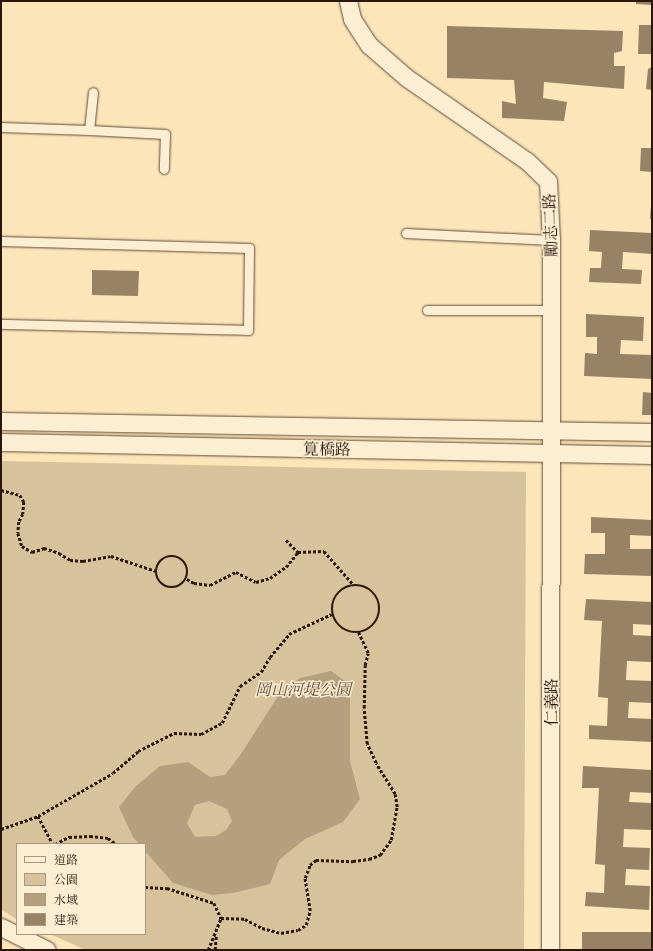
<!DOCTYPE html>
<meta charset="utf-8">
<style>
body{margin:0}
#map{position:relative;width:653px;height:951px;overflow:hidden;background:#fbe5b9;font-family:"Gentium Book Plus","Noto Serif TC",serif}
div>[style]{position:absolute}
.green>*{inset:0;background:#d8c29c}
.water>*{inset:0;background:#b49f7e}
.building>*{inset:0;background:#978266}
.path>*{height:2.5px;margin-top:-1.25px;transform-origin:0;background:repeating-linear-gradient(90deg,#2b160c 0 3px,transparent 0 5px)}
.path>.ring{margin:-1.25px;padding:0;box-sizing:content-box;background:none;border:2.5px solid #2b160c;border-radius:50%}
.roads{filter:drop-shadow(0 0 1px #5f4a37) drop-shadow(0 0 1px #5f4a37)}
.lane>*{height:9px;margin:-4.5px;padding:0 4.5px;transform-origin:4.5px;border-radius:4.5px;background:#fceed2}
.street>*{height:17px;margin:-8.5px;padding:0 8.5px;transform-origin:8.5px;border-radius:8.5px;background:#fceed2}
span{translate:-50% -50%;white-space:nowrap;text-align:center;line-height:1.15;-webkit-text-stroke:3px #fceed2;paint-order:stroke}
.street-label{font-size:16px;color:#2b160c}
.park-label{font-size:16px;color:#5f4a37;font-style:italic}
.frame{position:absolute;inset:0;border:2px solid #2b160c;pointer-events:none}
.legend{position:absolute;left:16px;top:843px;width:130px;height:92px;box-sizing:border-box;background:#fceed2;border:1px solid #a89883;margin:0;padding:5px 7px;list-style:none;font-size:12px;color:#2b160c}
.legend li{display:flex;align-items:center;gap:8px;height:20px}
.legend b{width:20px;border:1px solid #a89883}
</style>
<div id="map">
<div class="green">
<div style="clip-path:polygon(1px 461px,526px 472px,524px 950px,86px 950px,50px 934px,145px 934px,145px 844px,17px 844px,17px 920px,1px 909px)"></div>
</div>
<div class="water">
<div style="clip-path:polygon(evenodd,331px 671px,350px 685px,350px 761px,360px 799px,343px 822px,305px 839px,279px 860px,270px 884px,233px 893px,212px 895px,173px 883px,145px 851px,145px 844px,139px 844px,133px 837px,119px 807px,136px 786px,160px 766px,188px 762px,210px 777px,225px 775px,241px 754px,280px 693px,300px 678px,331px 671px,209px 801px,227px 809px,232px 821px,226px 830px,216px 836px,195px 837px,187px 823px,195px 805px,209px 801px)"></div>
</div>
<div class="building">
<div style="clip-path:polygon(636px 1px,652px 1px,652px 5px,636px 4px)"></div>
<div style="clip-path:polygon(639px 25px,652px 25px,652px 54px,638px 54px)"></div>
<div style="clip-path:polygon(447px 26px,623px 31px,622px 51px,614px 53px,614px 66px,625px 66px,624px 89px,544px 82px,543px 98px,567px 102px,564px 121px,502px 118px,502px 101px,516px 104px,514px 80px,447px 78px)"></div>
<div style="clip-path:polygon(652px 67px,652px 90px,646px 89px,648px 69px)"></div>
<div style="clip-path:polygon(641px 148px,652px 148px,652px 172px,640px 171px)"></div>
<div style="clip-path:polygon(651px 205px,652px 205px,652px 219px,650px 219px)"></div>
<div style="clip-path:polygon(590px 230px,652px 233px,652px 254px,623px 252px,622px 269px,642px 270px,641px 284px,589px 282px,590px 268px,601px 268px,602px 252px,589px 251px)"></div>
<div style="clip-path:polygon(92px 270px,139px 271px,138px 296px,92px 295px)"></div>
<div style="clip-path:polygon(586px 314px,644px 317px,643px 341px,621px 340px,620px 354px,652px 355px,652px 379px,584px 376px,585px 353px,597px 354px,597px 337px,586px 337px)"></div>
<div style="clip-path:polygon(643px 392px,652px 393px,652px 415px,642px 415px)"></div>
<div style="clip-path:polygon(591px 517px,652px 520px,652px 536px,630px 535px,630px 549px,652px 549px,652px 576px,584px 574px,585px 554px,605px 554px,605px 533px,591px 533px)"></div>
<div style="clip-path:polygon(586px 599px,652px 602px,652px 625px,633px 624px,633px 635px,652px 636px,652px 662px,627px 661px,626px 680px,652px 681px,652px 703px,629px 702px,628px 718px,652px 719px,652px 742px,589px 739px,589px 725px,607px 726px,608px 698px,598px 697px,602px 621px,584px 620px)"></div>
<div style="clip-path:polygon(583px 766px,652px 770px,652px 793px,630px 792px,629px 802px,652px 803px,652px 830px,624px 829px,623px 847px,650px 848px,649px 870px,626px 869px,625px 885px,650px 886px,649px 910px,585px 906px,586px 892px,604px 893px,605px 865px,595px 864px,599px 788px,582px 788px)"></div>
<div style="clip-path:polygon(582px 932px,652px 932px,652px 950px,582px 950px)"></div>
</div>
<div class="path">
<div style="left:1px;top:490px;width:20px;rotate:15deg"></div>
<div style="left:20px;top:495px;width:8px;rotate:60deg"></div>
<div style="left:24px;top:502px;width:12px;rotate:95deg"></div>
<div style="left:23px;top:514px;width:9px;rotate:117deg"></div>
<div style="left:19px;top:522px;width:11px;rotate:95deg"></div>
<div style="left:18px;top:533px;width:14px;rotate:73deg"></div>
<div style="left:22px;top:546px;width:12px;rotate:31deg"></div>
<div style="left:32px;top:552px;width:13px;rotate:-18deg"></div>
<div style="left:44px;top:548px;width:16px;rotate:18deg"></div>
<div style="left:59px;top:553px;width:13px;rotate:32deg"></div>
<div style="left:70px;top:560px;width:13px;rotate:4deg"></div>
<div style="left:83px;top:561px;width:28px;rotate:-10deg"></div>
<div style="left:111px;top:556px;width:47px;rotate:18.4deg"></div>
<div style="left:286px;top:540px;width:17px;rotate:45deg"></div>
<div style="left:298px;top:552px;width:26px;rotate:-2deg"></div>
<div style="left:324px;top:551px;width:44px;rotate:48.7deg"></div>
<div class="ring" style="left:156px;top:556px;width:29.5px;height:29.5px"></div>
<div style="left:187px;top:579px;width:8px;rotate:30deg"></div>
<div style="left:194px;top:583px;width:16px;rotate:7deg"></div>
<div style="left:210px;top:585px;width:29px;rotate:-27deg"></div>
<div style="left:236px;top:572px;width:22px;rotate:27deg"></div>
<div style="left:256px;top:582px;width:15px;rotate:-16deg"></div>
<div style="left:270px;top:578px;width:19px;rotate:-35deg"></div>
<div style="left:286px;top:567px;width:19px;rotate:-51deg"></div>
<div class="ring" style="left:332px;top:585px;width:45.5px;height:45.5px"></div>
<div style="left:38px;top:816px;width:32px;rotate:62deg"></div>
<div style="left:1px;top:829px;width:39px;rotate:-19deg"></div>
<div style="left:38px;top:816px;width:86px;rotate:-29.8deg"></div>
<div style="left:113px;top:773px;width:33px;rotate:-41deg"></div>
<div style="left:138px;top:751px;width:40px;rotate:-26.6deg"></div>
<div style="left:174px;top:733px;width:27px;rotate:2deg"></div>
<div style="left:201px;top:734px;width:24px;rotate:-28deg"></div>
<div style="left:222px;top:723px;width:41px;rotate:-64.1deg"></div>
<div style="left:240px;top:686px;width:25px;rotate:-34deg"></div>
<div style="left:261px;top:672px;width:17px;rotate:-59deg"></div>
<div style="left:270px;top:657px;width:30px;rotate:-50deg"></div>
<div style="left:289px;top:634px;width:47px;rotate:-24.9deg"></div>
<div style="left:55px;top:844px;width:16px;rotate:-27deg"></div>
<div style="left:69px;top:837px;width:21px;rotate:-3deg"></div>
<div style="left:90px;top:836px;width:18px;rotate:6deg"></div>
<div style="left:108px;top:838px;width:10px;rotate:37deg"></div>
<div style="left:145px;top:887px;width:22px;rotate:3deg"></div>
<div style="left:167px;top:888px;width:49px;rotate:17.7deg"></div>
<div style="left:214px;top:903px;width:17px;rotate:65deg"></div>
<div style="left:208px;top:950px;width:35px;rotate:-68deg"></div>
<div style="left:221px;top:918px;width:24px;rotate:2deg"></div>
<div style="left:245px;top:919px;width:19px;rotate:28deg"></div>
<div style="left:262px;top:928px;width:20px;rotate:15deg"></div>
<div style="left:281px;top:933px;width:17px;rotate:-10deg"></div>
<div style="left:298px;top:930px;width:9px;rotate:-32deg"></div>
<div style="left:306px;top:925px;width:15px;rotate:-74deg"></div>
<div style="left:310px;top:911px;width:33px;rotate:-99deg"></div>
<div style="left:305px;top:878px;width:14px;rotate:-69deg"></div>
<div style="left:310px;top:865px;width:8px;rotate:-40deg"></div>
<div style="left:316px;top:860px;width:37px;rotate:2deg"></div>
<div style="left:353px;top:861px;width:16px;rotate:-7deg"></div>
<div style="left:369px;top:859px;width:12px;rotate:-20deg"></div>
<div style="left:380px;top:855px;width:19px;rotate:-54deg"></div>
<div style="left:391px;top:840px;width:34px;rotate:-80deg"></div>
<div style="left:397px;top:807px;width:13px;rotate:-99deg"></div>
<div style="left:395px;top:794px;width:36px;rotate:-122deg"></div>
<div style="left:376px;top:763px;width:21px;rotate:-115deg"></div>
<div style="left:367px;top:744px;width:36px;rotate:-95deg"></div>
<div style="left:364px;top:708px;width:43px;rotate:-88.7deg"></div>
<div style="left:365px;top:665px;width:12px;rotate:-76deg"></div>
<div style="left:368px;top:653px;width:23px;rotate:-115deg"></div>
<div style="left:215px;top:950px;width:15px;rotate:-86deg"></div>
</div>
<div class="roads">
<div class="lane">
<div style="left:1px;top:127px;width:88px;rotate:2deg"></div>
<div style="left:89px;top:130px;width:38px;rotate:-84deg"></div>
<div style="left:89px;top:130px;width:76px;rotate:3deg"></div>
<div style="left:165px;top:134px;width:35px;rotate:92deg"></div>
<div style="left:406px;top:233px;width:145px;rotate:2.8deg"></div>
<div style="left:1px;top:241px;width:248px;rotate:1.6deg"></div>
<div style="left:249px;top:248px;width:82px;rotate:90.7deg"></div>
<div style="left:248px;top:330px;width:247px;rotate:-178.6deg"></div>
<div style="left:427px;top:310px;width:124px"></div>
</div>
<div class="street">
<div style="left:348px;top:1px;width:18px;rotate:77deg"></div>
<div style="left:352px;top:19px;width:31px;rotate:57deg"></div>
<div style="left:369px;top:45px;width:50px;rotate:41deg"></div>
<div style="left:407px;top:78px;width:146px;rotate:34.7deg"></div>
<div style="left:527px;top:161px;width:29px;rotate:44deg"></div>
<div style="left:548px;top:181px;width:59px;rotate:87.1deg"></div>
<div style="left:551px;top:240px;width:710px;rotate:90.08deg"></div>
<div style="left:1px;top:421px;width:651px;rotate:0.97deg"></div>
<div style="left:1px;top:442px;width:651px;rotate:1.14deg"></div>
<div style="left:1px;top:927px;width:51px;rotate:26.6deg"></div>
</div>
</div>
<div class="street-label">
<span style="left:550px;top:225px;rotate:-92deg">勵志二路</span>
<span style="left:327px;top:449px;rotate:1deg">筧橋路</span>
<span style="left:551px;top:702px;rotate:-90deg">仁義路</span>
</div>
<div class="park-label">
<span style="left:303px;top:689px">岡山河堤公園</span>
</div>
<div class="frame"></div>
<ul class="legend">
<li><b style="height:5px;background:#fceed2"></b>道路</li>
<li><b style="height:11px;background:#d8c29c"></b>公園</li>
<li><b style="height:11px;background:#b49f7e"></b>水域</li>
<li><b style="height:11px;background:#978266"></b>建築</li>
</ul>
</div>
